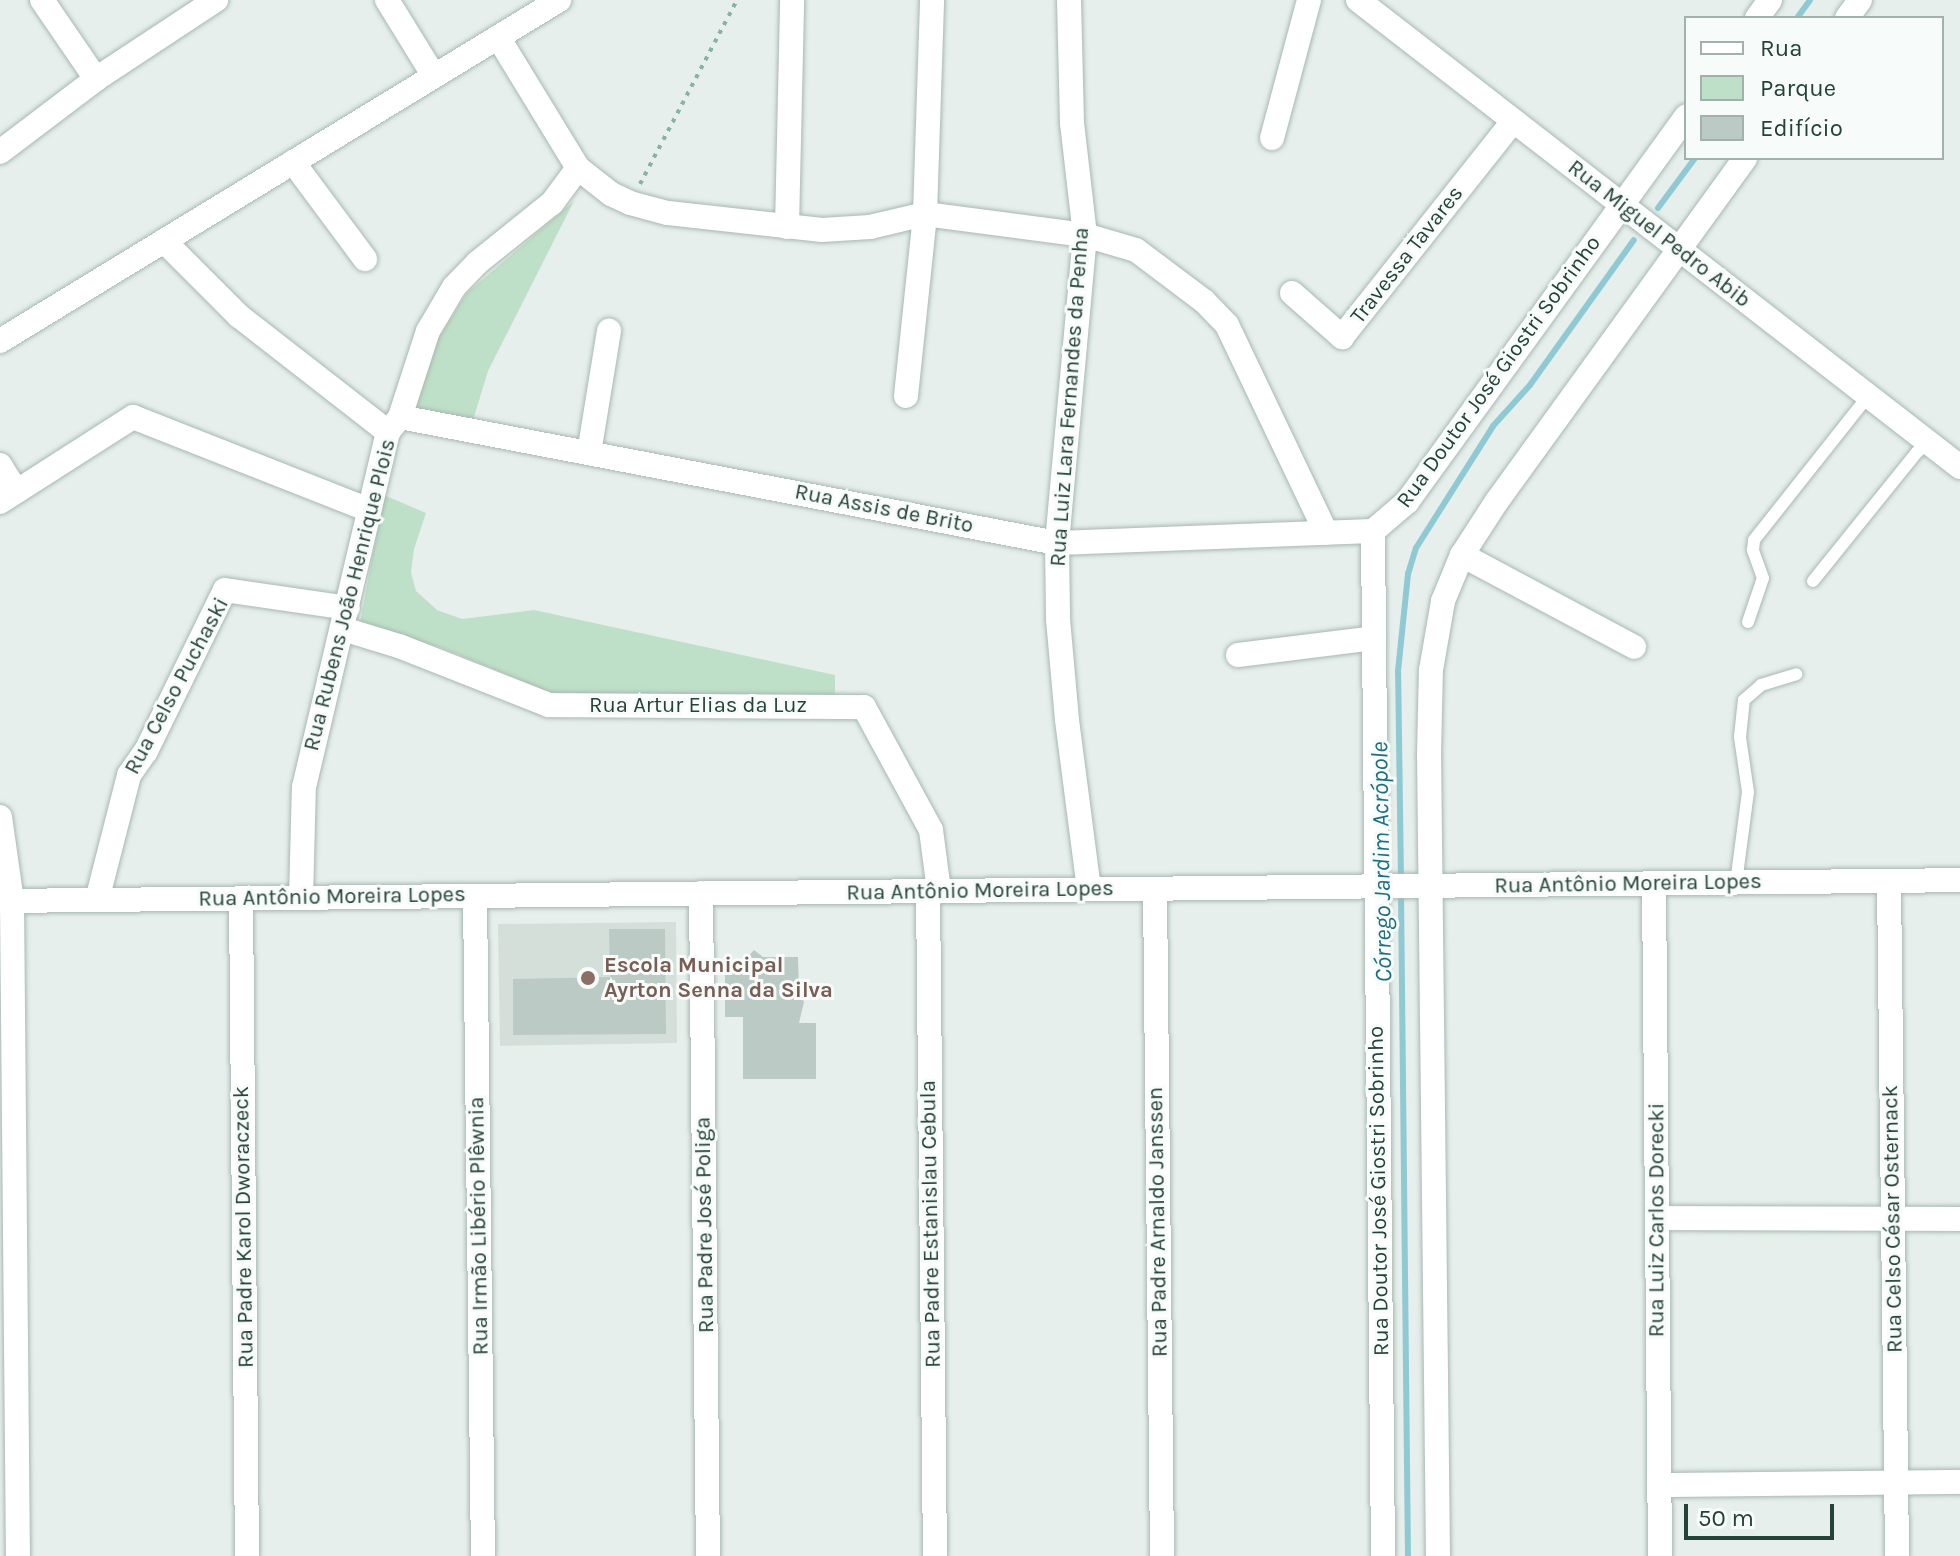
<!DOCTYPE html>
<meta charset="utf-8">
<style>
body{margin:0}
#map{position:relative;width:1960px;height:1556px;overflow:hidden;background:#e6efeb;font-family:Karla,sans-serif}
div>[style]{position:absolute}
.built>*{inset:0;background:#d4dfda}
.green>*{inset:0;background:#bfe0c8}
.stream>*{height:6px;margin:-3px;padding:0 3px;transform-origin:3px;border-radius:3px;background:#8ec9d4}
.building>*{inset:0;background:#bbcac4}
.path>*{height:4px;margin-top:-2px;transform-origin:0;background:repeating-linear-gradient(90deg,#86b3a5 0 4px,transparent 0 10px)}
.roads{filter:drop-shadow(0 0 2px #a8b8b2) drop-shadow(0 0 2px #a8b8b2)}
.service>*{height:12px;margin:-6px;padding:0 6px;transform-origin:6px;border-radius:6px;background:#fff}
.minor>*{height:24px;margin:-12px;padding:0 12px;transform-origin:12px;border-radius:12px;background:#fff}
.dots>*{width:22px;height:22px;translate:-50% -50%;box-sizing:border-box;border:4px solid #f7fbf9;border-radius:50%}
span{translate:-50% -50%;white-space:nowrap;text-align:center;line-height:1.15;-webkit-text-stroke:6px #f7fbf9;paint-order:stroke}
.street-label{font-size:22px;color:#24423a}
.education-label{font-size:22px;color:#785e54;font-weight:700}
.left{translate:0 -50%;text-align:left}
.water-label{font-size:24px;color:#1c6f80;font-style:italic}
.legend{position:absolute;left:1684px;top:16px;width:260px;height:144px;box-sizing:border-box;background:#f7fbf9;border:2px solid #a3b1ad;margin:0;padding:10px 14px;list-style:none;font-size:24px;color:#24423a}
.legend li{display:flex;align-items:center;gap:16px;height:40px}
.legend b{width:40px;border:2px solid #a3b1ad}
.scale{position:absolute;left:1684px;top:1504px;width:150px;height:36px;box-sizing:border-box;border:4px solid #24423a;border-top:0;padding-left:10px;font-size:24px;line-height:28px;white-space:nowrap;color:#24423a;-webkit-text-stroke:6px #f7fbf9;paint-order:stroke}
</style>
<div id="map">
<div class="built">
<div style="clip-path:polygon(676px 922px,677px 1043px,500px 1046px,498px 924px)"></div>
</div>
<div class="green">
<div style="clip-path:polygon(574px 201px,488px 371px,473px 420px,415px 410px,439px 337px,467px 293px)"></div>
<div style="clip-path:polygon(384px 495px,426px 513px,414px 549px,411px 572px,416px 591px,437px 610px,462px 619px,534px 610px,835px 675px,835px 696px,552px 693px,442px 648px,360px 623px)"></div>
</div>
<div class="stream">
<div style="left:1797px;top:18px;width:22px;rotate:-54deg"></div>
<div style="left:1658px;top:208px;width:62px;rotate:-53.5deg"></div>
<div style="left:1401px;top:880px;width:209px;rotate:-90.8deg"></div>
<div style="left:1398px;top:671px;width:98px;rotate:-84.1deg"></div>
<div style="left:1408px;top:574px;width:27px;rotate:-73deg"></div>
<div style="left:1416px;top:548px;width:144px;rotate:-57.7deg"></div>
<div style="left:1493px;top:426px;width:55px;rotate:-47.9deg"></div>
<div style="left:1530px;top:385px;width:178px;rotate:-54.4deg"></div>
<div style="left:1401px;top:892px;width:664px;rotate:89.4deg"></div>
</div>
<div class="building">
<div style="clip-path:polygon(609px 929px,665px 929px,666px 1034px,513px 1035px,513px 979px,610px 977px)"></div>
<div style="clip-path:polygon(754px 950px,763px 957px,798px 957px,799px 992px,804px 1002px,799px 1023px,816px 1023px,816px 1079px,743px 1079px,743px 1017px,725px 1017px,725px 963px,743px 962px)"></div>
</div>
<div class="path">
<div style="left:640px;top:184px;width:208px;rotate:-62.2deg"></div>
</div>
<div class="roads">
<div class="service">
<div style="left:1813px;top:581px;width:166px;rotate:-51.1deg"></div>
<div style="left:1917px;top:452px;width:15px;rotate:-37deg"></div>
<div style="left:1748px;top:622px;width:46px;rotate:-71.2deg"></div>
<div style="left:1763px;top:578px;width:30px;rotate:-110deg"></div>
<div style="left:1753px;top:550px;width:10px;rotate:-84deg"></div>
<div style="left:1754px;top:540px;width:184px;rotate:-51.6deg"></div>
<div style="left:1736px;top:883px;width:92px;rotate:-82.5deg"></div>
<div style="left:1748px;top:792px;width:56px;rotate:-98.3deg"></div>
<div style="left:1740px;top:737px;width:37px;rotate:-84deg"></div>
<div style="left:1744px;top:700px;width:23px;rotate:-41deg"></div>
<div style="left:1761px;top:685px;width:37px;rotate:-17deg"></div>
</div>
<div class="minor">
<div style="left:42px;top:0;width:96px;rotate:55.6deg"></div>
<div style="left:387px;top:0;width:89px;rotate:58.3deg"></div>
<div style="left:1069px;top:0;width:123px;rotate:88.6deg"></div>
<div style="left:1072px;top:123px;width:113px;rotate:83.4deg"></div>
<div style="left:1085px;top:235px;width:309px;rotate:95.2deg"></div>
<div style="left:1057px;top:543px;width:76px;rotate:89.2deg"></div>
<div style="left:1058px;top:619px;width:101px;rotate:84.9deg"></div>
<div style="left:1067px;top:720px;width:170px;rotate:82.6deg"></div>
<div style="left:1358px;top:0;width:762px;rotate:37.8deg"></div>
<div style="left:1757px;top:18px;width:22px;rotate:-54deg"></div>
<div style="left:1847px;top:18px;width:22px;rotate:-54deg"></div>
<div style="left:498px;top:37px;width:153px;rotate:58.6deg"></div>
<div style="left:578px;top:168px;width:42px;rotate:38.2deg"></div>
<div style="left:611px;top:194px;width:21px;rotate:25deg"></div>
<div style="left:630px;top:203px;width:39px;rotate:15deg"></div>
<div style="left:668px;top:213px;width:155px;rotate:6.3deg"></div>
<div style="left:822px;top:230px;width:48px;rotate:-3.6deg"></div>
<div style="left:870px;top:227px;width:57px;rotate:-13.3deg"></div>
<div style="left:925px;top:214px;width:161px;rotate:7.5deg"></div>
<div style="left:1085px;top:235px;width:53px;rotate:16.4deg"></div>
<div style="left:1136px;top:250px;width:85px;rotate:36.9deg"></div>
<div style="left:1204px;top:301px;width:33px;rotate:46deg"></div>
<div style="left:1227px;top:325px;width:230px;rotate:64.5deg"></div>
<div style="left:1272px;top:138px;width:143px;rotate:-75deg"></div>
<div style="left:0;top:152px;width:121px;rotate:-37.2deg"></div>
<div style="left:96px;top:79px;width:144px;rotate:-33.4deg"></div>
<div style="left:293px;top:162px;width:121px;rotate:53.4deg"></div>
<div style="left:787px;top:227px;width:227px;rotate:-88.7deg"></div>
<div style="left:164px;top:241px;width:106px;rotate:45deg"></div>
<div style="left:239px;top:316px;width:189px;rotate:37.9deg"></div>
<div style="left:1292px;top:293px;width:67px;rotate:41.3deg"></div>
<div style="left:1342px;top:337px;width:275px;rotate:-51.6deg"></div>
<div style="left:0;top:341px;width:655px;rotate:-31.38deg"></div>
<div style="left:906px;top:396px;width:183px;rotate:-84deg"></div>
<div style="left:925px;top:214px;width:214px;rotate:-88.1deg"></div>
<div style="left:400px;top:417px;width:669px;rotate:10.86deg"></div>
<div style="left:1057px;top:543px;width:316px;rotate:-2.2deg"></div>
<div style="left:589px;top:453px;width:124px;rotate:-80.7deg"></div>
<div style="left:0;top:465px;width:31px;rotate:58deg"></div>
<div style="left:0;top:502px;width:158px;rotate:-32.6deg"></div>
<div style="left:133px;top:417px;width:254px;rotate:21.5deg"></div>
<div style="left:1462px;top:555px;width:195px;rotate:28.1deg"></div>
<div style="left:343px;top:629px;width:59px;rotate:16.9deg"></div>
<div style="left:399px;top:646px;width:161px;rotate:21.5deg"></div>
<div style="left:549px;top:705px;width:315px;rotate:0.4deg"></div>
<div style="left:864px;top:707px;width:140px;rotate:61.4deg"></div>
<div style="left:931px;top:830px;width:62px;rotate:82.5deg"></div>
<div style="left:1238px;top:655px;width:137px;rotate:-7.1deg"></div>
<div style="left:0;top:817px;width:85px;rotate:81.9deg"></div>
<div style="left:12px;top:901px;width:655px;rotate:89.48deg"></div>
<div style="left:1889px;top:881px;width:675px;rotate:89.32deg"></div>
<div style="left:1654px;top:884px;width:672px;rotate:89.49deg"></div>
<div style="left:1155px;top:889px;width:667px;rotate:89.4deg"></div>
<div style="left:928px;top:891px;width:665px;rotate:89.4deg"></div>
<div style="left:701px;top:893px;width:663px;rotate:89.4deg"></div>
<div style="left:475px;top:896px;width:660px;rotate:89.31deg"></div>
<div style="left:241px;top:898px;width:658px;rotate:89.48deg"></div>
<div style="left:301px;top:898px;width:111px;rotate:-88.5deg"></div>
<div style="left:304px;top:787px;width:365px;rotate:-76.7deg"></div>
<div style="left:388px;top:432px;width:19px;rotate:-51deg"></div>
<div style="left:400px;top:417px;width:90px;rotate:-72deg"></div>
<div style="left:428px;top:331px;width:51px;rotate:-59.4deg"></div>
<div style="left:454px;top:287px;width:33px;rotate:-46deg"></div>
<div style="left:477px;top:263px;width:96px;rotate:-38.7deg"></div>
<div style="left:552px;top:203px;width:44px;rotate:-53.4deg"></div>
<div style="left:97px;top:900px;width:129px;rotate:-75.6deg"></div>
<div style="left:129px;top:775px;width:29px;rotate:-55deg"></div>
<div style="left:146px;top:751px;width:179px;rotate:-63.9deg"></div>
<div style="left:225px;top:590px;width:124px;rotate:8.3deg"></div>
<div style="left:0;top:901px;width:1960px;rotate:-0.61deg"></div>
<div style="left:1657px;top:1218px;width:303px;rotate:0.2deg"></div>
<div style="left:1659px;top:1485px;width:301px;rotate:-0.6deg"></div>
<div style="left:1383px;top:1556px;width:1025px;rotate:-90.56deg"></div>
<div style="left:1373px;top:531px;width:45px;rotate:-40.5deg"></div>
<div style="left:1407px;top:502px;width:476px;rotate:-54.1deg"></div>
<div style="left:1438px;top:1556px;width:801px;rotate:-90.64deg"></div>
<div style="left:1429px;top:755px;width:85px;rotate:-88.7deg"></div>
<div style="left:1431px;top:670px;width:70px;rotate:-80.1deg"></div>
<div style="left:1443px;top:601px;width:50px;rotate:-67.6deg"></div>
<div style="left:1462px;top:555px;width:64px;rotate:-57.1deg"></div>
<div style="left:1497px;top:501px;width:423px;rotate:-54.1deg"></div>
</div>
</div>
<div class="dots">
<div style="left:588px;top:978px;background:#8d6e63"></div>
</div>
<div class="street-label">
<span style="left:1659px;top:234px;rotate:38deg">Rua Miguel Pedro Abib</span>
<span style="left:1407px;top:255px;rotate:-52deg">Travessa Tavares</span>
<span style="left:1499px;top:372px;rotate:-54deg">Rua Doutor José Giostri Sobrinho</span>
<span style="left:1070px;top:397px;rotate:-86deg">Rua Luiz Lara Fernandes da Penha</span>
<span style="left:884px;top:509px;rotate:11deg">Rua Assis de Brito</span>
<span style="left:350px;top:595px;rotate:-76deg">Rua Rubens João Henrique Plois</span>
<span style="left:177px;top:686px;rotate:-62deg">Rua Celso Puchaski</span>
<span style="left:698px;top:706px">Rua Artur Elias da Luz</span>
<span style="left:1628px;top:884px;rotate:-1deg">Rua Antônio Moreira Lopes</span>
<span style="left:980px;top:891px;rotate:-1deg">Rua Antônio Moreira Lopes</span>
<span style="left:332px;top:897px;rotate:-1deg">Rua Antônio Moreira Lopes</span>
<span style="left:1379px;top:1191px;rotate:-91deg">Rua Doutor José Giostri Sobrinho</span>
<span style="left:1893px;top:1219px;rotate:-91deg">Rua Celso César Osternack</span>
<span style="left:1657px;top:1220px;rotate:-90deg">Rua Luiz Carlos Dorecki</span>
<span style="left:1158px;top:1222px;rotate:-91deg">Rua Padre Arnaldo Janssen</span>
<span style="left:931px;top:1224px;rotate:-91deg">Rua Padre Estanislau Cebula</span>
<span style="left:705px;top:1225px;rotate:-91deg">Rua Padre José Poliga</span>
<span style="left:479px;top:1226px;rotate:-91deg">Rua Irmão Libério Plêwnia</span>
<span style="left:244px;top:1227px;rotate:-91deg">Rua Padre Karol Dworaczeck</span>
</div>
<div class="education-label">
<span class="left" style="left:604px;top:978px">Escola Municipal<br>Ayrton Senna da Silva</span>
</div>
<div class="water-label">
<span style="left:1382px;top:862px;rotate:-91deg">Córrego Jardim Acrópole</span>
</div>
<ul class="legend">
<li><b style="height:10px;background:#fff"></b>Rua</li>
<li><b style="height:22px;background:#bfe0c8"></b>Parque</li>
<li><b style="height:22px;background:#bbcac4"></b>Edifício</li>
</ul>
<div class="scale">50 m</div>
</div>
